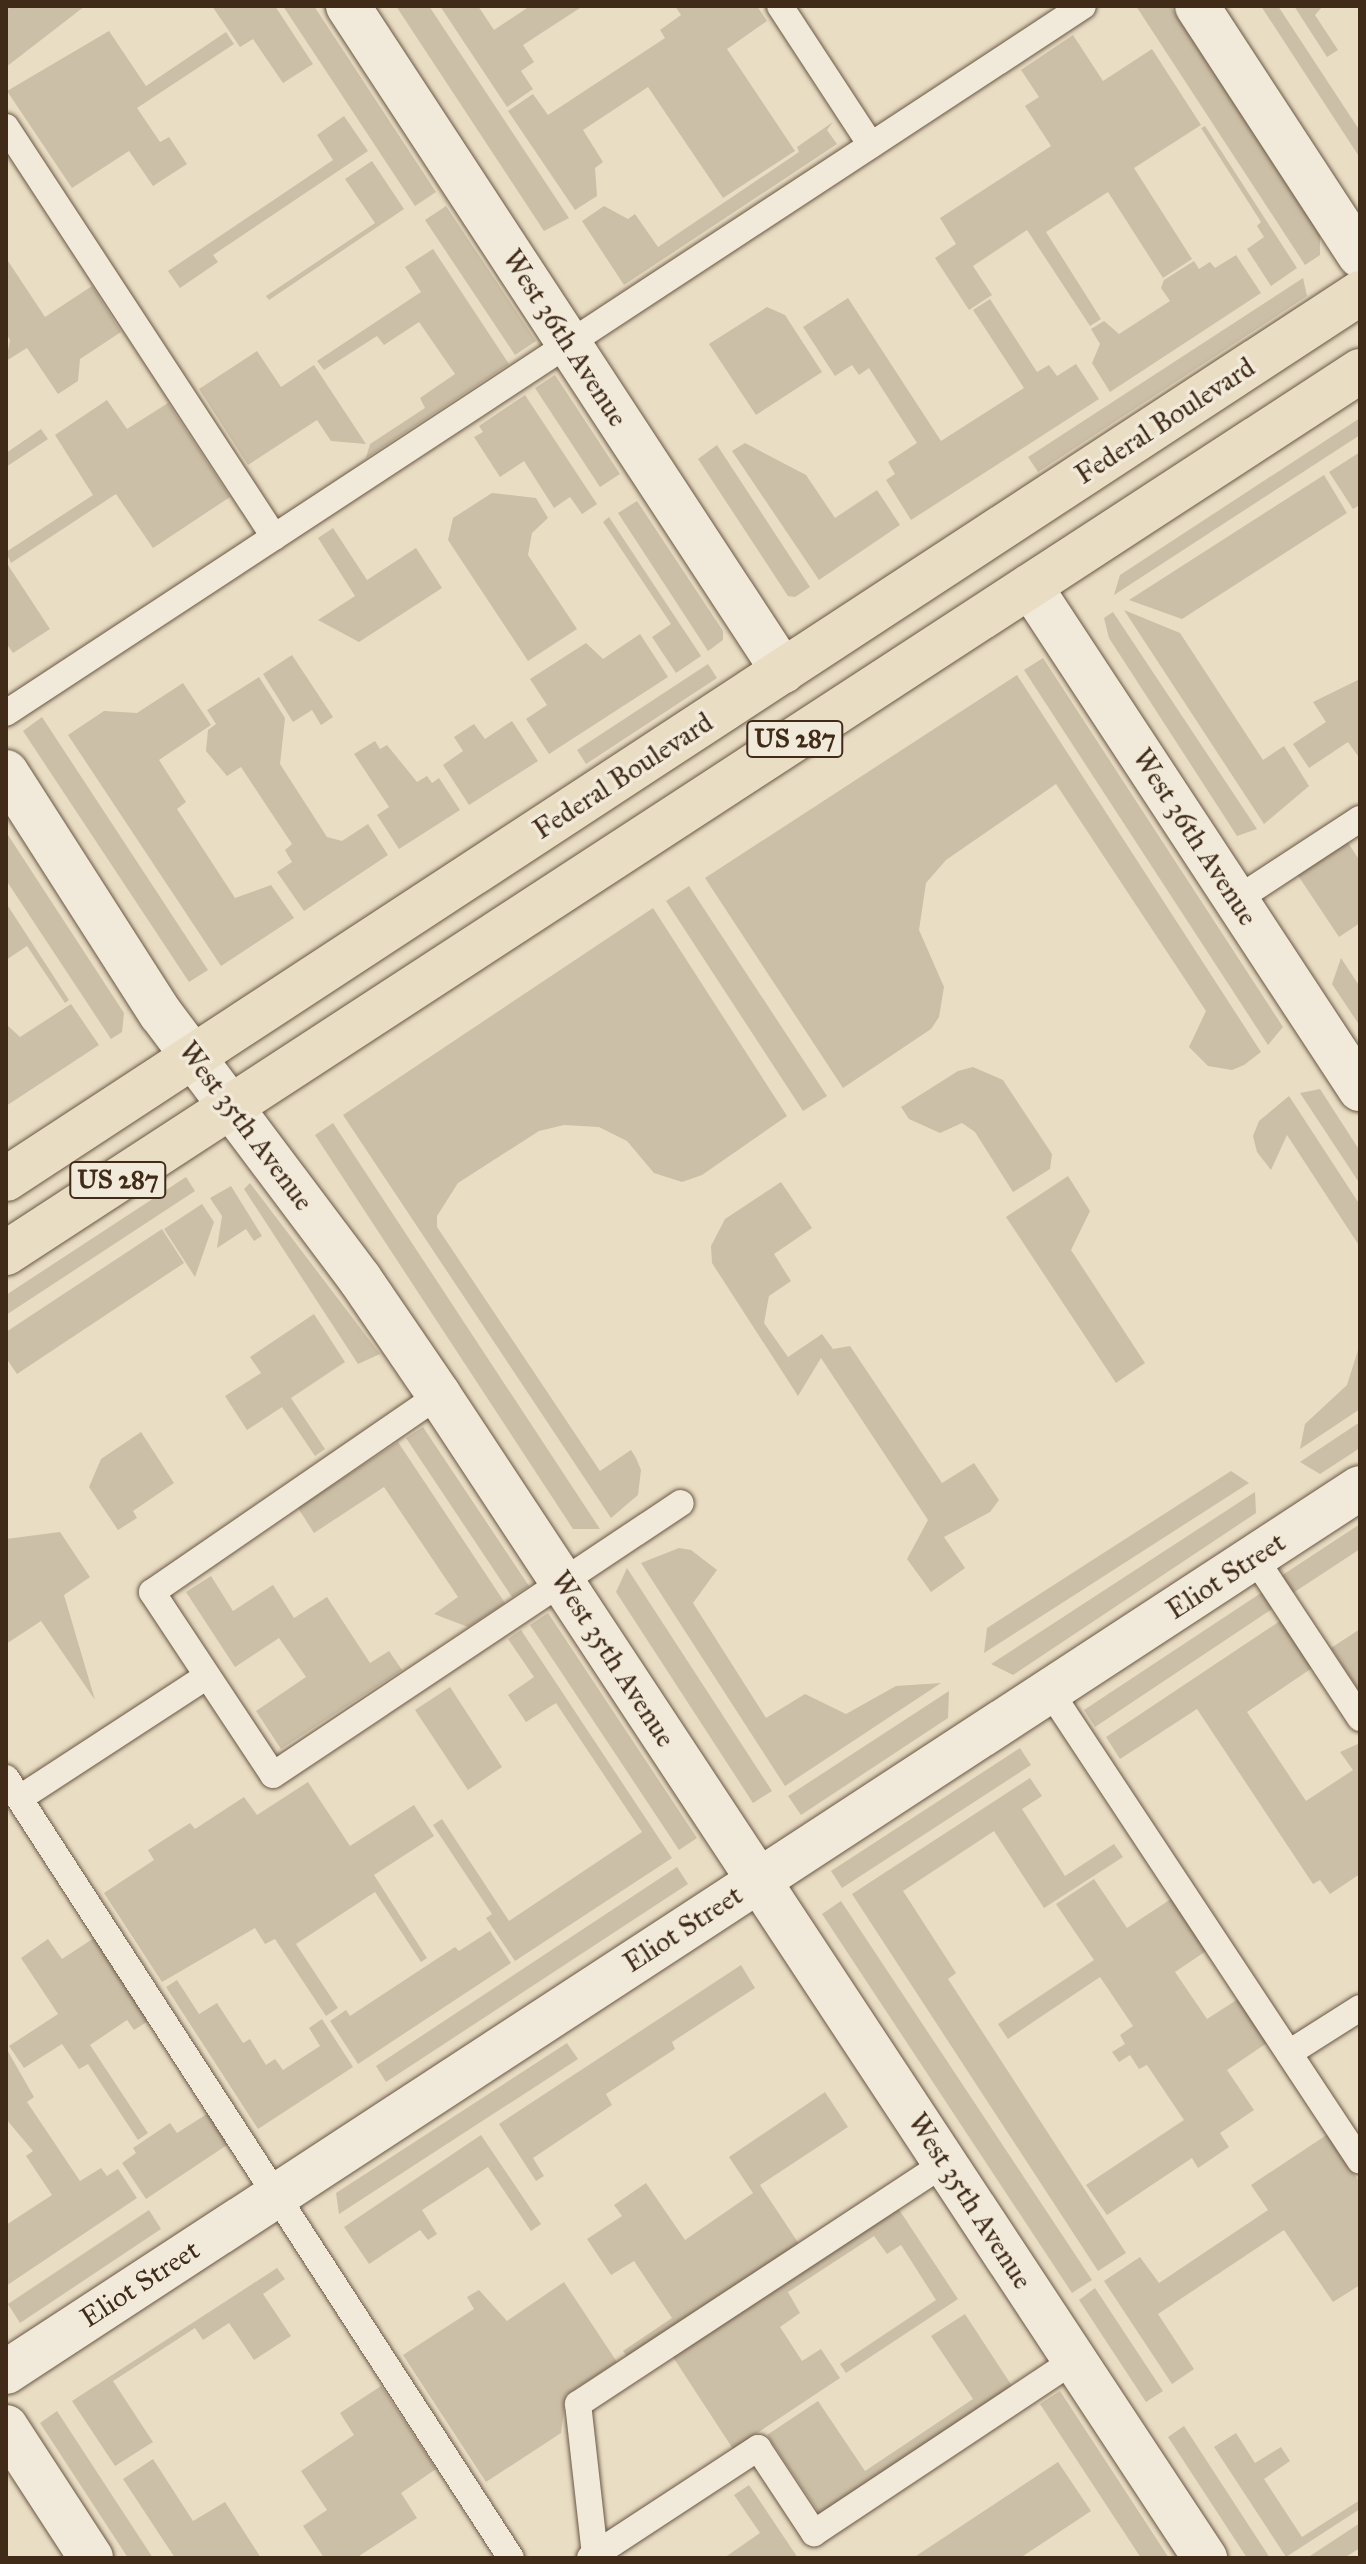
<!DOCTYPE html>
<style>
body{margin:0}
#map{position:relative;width:1366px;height:2564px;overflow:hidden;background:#e9ddc4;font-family:"IM FELL Great Primer",serif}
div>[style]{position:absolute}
.green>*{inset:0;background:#ccbfa7}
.roads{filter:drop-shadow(0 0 2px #6a5743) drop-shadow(0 0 2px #6a5743)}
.service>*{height:26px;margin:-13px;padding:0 13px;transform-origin:13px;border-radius:13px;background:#f1e9d9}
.minor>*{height:44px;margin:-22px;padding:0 22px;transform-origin:22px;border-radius:22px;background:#f1e9d9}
.primary>*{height:44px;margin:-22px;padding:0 22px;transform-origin:22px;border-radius:22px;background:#e9ddc4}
span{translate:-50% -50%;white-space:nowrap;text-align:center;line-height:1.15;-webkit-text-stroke:7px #f1e9d9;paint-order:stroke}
.shield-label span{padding:2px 6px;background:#f1e9d9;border:2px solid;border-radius:6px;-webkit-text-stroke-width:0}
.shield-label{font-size:26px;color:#402a18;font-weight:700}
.street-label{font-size:28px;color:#402a18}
.frame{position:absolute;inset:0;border:8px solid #402a18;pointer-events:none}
</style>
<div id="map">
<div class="green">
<div style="clip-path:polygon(12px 6px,85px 6px,6px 67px,6px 10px)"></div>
<div style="clip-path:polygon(212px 6px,275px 6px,313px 64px,283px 83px,253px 39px,240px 47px)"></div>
<div style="clip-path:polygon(283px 6px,314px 6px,436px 192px,415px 206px)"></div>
<div style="clip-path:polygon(396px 6px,429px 6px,569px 218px,544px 231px)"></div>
<div style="clip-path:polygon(440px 6px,478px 6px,494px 30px,530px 6px,580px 8px,523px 45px,534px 62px,521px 71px,533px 89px,507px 107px)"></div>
<div style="clip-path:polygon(675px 6px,757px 6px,767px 21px,727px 49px,795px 151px,723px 198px,648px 87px,583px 130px,603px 162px,595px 168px,597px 196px,575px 210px,508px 111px,533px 94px,548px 115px,665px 38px,660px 30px,681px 15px)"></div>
<div style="clip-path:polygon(1136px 6px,1170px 6px,1320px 235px,1320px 255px,1305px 265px)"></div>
<div style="clip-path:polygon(1261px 6px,1278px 6px,1360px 131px,1360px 158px)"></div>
<div style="clip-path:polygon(1294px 6px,1323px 6px,1315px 15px,1338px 50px,1327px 57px)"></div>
<div style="clip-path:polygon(109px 31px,146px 86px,226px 32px,234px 44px,137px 108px,160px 142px,169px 137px,187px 164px,153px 186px,129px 151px,72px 188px,7px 91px)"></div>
<div style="clip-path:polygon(1073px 35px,1103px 81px,1152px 49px,1201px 125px,1134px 168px,1192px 259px,1163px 278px,1108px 192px,1046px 232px,1101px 319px,1090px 326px,1027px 230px,973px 266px,992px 295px,969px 310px,935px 258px,956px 244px,940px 218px,1051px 146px,1025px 106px,1039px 97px,1021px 70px)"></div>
<div style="clip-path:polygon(344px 116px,368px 151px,213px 255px,218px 262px,180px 288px,168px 271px,333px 160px,317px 135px)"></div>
<div style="clip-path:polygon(833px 122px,827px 130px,837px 144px,624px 285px,582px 221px,604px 206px,628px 219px,635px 214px,658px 247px,799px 152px,797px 147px)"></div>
<div style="clip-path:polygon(1205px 126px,1297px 268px,1271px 286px,1247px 249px,1264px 237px,1257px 226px,1261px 222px,1201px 128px)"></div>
<div style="clip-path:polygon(372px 161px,404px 209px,269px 300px,266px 296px,375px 223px,345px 179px)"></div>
<div style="clip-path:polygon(446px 206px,536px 341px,515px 355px,425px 220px)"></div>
<div style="clip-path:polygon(433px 249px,509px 364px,366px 458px,370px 444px,425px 408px,420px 398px,455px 374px,419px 322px,384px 345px,377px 336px,324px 370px,317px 361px,421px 292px,405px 267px)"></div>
<div style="clip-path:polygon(1236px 255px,1261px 293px,1110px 392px,1092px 363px,1100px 344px,1091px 329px,1104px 321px,1119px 334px,1170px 301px,1161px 288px,1164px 280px,1194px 261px,1199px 269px,1210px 262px,1215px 268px)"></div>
<div style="clip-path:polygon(6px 258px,45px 317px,92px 286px,121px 332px,80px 359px,78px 381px,58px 394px,27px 348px,6px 361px,10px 340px,6px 333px)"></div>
<div style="clip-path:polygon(1303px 278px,1307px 296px,1038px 472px,1028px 457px)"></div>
<div style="clip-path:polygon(848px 298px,941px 441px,1024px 388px,973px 310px,990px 299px,1037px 372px,1049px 365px,1057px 376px,1076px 364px,1099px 399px,911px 520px,886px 480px,895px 474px,888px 462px,917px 443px,869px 368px,859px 375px,852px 365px,835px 376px,803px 327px)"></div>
<div style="clip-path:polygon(767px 307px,785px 315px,822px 372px,756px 415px,709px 344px)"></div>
<div style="clip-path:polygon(257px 351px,281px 387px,314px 365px,366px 444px,331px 441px,317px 420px,248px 465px,199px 389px)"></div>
<div style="clip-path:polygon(555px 375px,620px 474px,600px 487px,535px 388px)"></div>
<div style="clip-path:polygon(525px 395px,597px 504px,582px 514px,570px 497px,554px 508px,524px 461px,500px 477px,474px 437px,483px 432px,479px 426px)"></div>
<div style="clip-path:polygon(107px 400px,127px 429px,168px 403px,230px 497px,153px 548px,116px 494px,11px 563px,6px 552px,93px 495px,55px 435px)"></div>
<div style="clip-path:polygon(1360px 418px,1360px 435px,1114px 595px,1120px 575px)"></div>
<div style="clip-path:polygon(41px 429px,48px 439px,6px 467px,6px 453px)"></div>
<div style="clip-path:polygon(745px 443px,806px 475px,835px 518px,877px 490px,900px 525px,819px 580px,732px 451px)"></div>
<div style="clip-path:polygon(717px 445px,810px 587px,795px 597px,788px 596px,698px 459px)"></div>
<div style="clip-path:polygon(1360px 452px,1360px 505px,1353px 509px,1329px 472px)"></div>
<div style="clip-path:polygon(1324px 475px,1347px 513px,1182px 619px,1129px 600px)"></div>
<div style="clip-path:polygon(492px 493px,536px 498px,548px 518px,532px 533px,528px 555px,577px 629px,528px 661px,448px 540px,453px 518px)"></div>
<div style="clip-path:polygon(637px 501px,723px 631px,723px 640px,708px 651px,618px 513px)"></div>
<div style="clip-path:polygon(609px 517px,701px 656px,676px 673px,652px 637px,671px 624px,603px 522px)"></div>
<div style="clip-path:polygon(333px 528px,367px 580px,416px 548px,442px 588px,359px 642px,318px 620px,355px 596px,318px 538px)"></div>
<div style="clip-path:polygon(6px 562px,50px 629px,13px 653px,6px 643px)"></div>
<div style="clip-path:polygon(1124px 610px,1180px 633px,1263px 760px,1284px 746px,1309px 786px,1264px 824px)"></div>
<div style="clip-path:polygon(1113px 612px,1257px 829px,1237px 836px,1109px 638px,1104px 618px)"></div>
<div style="clip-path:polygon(640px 634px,668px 677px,549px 754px,526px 719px,547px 705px,530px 679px,586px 643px,603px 659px)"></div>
<div style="clip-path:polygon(292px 655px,333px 717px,321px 725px,312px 710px,293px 722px,263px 674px)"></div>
<div style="clip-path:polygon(1043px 658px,1283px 1027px,1268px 1045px,1024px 670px)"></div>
<div style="clip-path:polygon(708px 664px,717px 678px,586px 764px,577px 750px)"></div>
<div style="clip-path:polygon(1017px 675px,1261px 1052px,1244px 1065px,1232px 1070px,1208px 1066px,1189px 1047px,1206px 1011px,1056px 784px,946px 860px,926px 883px,919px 930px,944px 987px,939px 1017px,931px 1029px,843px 1088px,705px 878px)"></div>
<div style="clip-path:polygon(259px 677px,285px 718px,280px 764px,327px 837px,342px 841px,368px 824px,388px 855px,304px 911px,277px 872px,292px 862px,285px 850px,292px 844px,241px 767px,227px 776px,206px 751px,208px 730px,216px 724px,207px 710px)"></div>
<div style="clip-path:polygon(1360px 679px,1360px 759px,1348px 742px,1309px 768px,1293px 744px,1326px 722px,1313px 702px)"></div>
<div style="clip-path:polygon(183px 683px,211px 725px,159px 760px,186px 802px,177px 809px,235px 898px,271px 885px,294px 918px,221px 966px,68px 735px,104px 711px,137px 713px)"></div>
<div style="clip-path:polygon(42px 717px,208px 970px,189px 982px,23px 731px)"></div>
<div style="clip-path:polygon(512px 721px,538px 761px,469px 805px,443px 765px,463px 751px,454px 737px,474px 724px,485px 739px)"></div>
<div style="clip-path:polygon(375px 741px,380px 749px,387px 745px,417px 782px,427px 776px,432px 783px,439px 778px,460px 810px,399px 849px,377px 815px,389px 807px,354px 754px)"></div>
<div style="clip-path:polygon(6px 832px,124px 1013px,122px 1032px,111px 1039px,6px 880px)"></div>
<div style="clip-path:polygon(1345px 838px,1360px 861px,1360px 923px,1339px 937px,1295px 871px)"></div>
<div style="clip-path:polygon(689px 886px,827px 1096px,803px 1111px,666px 901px)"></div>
<div style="clip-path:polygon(6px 903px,69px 1000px,65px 1003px,27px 946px,6px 960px)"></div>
<div style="clip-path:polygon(653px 908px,787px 1116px,702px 1175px,682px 1182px,654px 1173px,627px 1141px,599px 1127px,564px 1125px,539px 1131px,458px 1183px,437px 1216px,437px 1227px,600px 1471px,631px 1450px,636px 1458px,641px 1470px,638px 1495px,611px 1518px,343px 1115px)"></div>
<div style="clip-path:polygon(1341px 958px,1360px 987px,1360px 1026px,1332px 984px)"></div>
<div style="clip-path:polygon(71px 1004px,99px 1045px,6px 1106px,6px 1024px,20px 1037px)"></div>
<div style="clip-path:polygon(973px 1067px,1003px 1080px,1052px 1154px,1050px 1169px,1013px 1192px,975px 1132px,962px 1123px,940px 1133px,909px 1119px,901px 1107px,958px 1071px)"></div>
<div style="clip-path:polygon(1320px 1089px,1360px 1151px,1360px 1184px,1300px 1093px)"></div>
<div style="clip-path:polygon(1289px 1096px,1360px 1205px,1360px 1247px,1287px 1135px,1271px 1170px,1257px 1152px,1253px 1136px,1259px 1121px)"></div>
<div style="clip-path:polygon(333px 1123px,600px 1529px,573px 1529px,315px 1135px)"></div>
<div style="clip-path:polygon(1068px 1176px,1090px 1211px,1071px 1250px,1145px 1363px,1116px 1383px,1006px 1217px)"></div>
<div style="clip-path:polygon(186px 1177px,195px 1191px,6px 1315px,6px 1295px)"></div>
<div style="clip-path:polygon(781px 1182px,812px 1228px,774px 1254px,791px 1281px,769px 1296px,764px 1323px,788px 1357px,822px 1334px,833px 1349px,850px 1346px,942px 1483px,974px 1463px,999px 1500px,990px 1512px,944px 1537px,965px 1568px,931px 1592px,907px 1559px,928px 1520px,821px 1358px,798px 1396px,712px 1263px,711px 1246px,725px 1219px)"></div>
<div style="clip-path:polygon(250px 1183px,380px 1354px,358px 1364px,244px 1189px)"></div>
<div style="clip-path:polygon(231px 1186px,262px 1236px,254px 1241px,246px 1229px,217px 1248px,222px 1216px,210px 1198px)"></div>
<div style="clip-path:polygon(202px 1204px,214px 1222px,195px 1277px,164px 1229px)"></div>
<div style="clip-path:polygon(162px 1229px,184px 1263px,17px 1374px,6px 1358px,6px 1332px)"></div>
<div style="clip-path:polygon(314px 1314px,345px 1362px,291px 1398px,325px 1449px,315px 1456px,282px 1407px,247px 1430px,225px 1396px,261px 1373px,250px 1357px)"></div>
<div style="clip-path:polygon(1360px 1344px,1360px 1409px,1300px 1449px,1305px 1424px,1347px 1385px)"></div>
<div style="clip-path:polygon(1360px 1422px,1360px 1448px,1320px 1474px,1300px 1462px)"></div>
<div style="clip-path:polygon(423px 1427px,529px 1586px,512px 1597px,406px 1438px)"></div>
<div style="clip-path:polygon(141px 1432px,174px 1483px,133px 1511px,137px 1518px,118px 1530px,89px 1487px,101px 1459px)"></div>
<div style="clip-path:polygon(398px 1442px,505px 1603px,468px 1627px,434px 1614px,458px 1597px,384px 1487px,314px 1533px,298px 1508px)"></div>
<div style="clip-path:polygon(1231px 1471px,1249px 1483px,984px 1653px,987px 1628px)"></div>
<div style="clip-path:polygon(1255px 1492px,1256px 1513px,1013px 1675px,991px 1664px)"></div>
<div style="clip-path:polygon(1360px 1524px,1360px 1549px,1293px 1593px,1281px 1576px)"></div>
<div style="clip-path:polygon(60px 1532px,90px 1577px,64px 1595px,95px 1700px,41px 1621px,6px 1644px,6px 1539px)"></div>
<div style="clip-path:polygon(679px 1548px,691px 1550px,717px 1570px,693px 1603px,766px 1718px,805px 1694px,846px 1714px,896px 1686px,941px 1683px,785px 1786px,641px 1563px)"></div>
<div style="clip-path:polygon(627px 1568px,772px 1791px,753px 1803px,616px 1592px)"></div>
<div style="clip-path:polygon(211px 1576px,233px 1611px,273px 1585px,294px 1618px,327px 1597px,370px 1663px,389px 1651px,402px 1670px,281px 1749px,256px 1711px,306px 1677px,279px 1638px,235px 1667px,186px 1592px)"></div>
<div style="clip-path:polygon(1264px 1591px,1275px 1607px,1095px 1727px,1084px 1710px)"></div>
<div style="clip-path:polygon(548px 1613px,697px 1838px,679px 1850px,530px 1625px)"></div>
<div style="clip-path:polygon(1280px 1621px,1312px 1668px,1247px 1712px,1306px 1801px,1353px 1770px,1340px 1752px,1360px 1743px,1360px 1874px,1330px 1894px,1320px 1880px,1313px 1884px,1197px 1709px,1120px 1759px,1106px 1737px)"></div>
<div style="clip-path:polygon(1360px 1629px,1360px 1692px,1331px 1648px)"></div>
<div style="clip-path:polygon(521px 1630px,672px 1858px,515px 1961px,486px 1918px,492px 1914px,433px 1825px,442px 1819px,509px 1921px,642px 1832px,556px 1703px,526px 1722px,508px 1695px,534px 1677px,508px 1639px)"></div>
<div style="clip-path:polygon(450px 1687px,502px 1767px,468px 1790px,415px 1710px)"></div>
<div style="clip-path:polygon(949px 1691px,948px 1718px,801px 1815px,788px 1796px)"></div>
<div style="clip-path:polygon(1020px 1748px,1031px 1765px,842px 1888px,831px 1871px)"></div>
<div style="clip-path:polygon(1030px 1778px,1042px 1796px,1022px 1809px,1065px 1876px,1114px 1844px,1123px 1857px,1044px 1908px,994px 1831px,903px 1891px,956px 1973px,948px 1979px,1126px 2253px,1098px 2271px,852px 1894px)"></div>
<div style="clip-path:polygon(308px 1782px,350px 1846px,414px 1805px,434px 1836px,374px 1875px,427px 1958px,421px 1962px,375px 1892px,296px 1944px,338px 2008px,326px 2016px,275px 1939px,265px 1944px,255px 1928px,162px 1982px,104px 1893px,154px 1860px,148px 1850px,190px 1823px,195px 1829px,244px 1797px,257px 1815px)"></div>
<div style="clip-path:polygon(677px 1867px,688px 1884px,386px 2082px,376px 2066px)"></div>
<div style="clip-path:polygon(1094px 1879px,1127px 1928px,1174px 1897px,1209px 1949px,1175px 1972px,1207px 2019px,1238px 1999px,1267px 2043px,1227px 2070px,1254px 2110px,1220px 2133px,1229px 2147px,1198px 2168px,1192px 2158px,1107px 2215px,1086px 2185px,1184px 2120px,1147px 2065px,1139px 2069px,1130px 2055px,1119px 2062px,1112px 2052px,1125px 2044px,1120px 2035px,1133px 2026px,1100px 1977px,1008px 2039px,998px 2024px,1094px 1960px,1056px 1904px)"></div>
<div style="clip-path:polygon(841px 1901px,1092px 2280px,1072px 2293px,822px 1914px)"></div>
<div style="clip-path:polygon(490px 1931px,511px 1963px,358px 2064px,330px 2021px,346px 2010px,350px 2016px,455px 1947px,459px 1951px)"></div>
<div style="clip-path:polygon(94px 1938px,150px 2020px,134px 2030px,127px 2020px,90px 2045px,148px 2133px,138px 2140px,88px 2064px,79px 2069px,62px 2044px,24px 2068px,9px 2046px,58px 2014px,21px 1958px,48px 1939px,62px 1959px)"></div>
<div style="clip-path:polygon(741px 1965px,755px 1988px,672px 2042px,675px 2049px,606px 2094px,612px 2105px,533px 2158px,544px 2176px,536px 2181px,499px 2124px)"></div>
<div style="clip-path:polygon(177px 1980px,199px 2014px,217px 2003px,243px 2043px,250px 2039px,266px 2065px,275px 2059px,283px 2070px,320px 2046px,309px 2028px,322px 2019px,353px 2067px,258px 2129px,166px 1987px)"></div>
<div style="clip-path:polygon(567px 2043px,578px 2059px,339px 2214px,336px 2193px)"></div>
<div style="clip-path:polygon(6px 2048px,34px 2097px,27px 2102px,80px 2181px,101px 2168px,107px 2176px,118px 2169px,137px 2198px,6px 2286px,6px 2225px,52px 2195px,26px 2156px,33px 2151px,6px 2119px)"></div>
<div style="clip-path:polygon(825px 2092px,848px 2127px,760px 2185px,799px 2244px,629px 2359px,623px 2351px,672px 2318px,634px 2261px,611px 2275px,587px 2239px,622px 2216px,614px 2205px,646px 2183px,685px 2240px,753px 2193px,729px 2157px)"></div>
<div style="clip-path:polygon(210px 2112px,230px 2143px,146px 2199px,122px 2163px,136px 2153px,133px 2148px,170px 2123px,177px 2133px)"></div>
<div style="clip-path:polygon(1328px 2134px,1360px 2183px,1360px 2285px,1333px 2302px,1284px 2230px,1158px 2314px,1194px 2369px,1172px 2384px,1104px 2281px,1140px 2257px,1159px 2283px,1268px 2210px,1251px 2185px)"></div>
<div style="clip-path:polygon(481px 2135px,541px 2224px,531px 2231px,488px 2167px,422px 2210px,437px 2234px,428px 2240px,420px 2230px,369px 2264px,344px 2227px)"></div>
<div style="clip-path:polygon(898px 2208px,958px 2299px,846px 2373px,840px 2364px,936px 2300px,901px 2245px,887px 2254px,874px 2236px,788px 2292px,800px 2313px,780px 2327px,802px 2361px,821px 2349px,840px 2378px,733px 2449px,673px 2357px)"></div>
<div style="clip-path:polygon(149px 2210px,161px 2229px,20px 2323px,8px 2304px)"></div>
<div style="clip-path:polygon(277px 2268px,285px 2279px,263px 2294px,291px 2336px,254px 2360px,229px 2323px,203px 2340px,195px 2328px,113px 2381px,153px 2442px,115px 2466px,72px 2401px)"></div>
<div style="clip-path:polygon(564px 2282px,617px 2362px,566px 2395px,561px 2433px,486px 2482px,403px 2355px,474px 2309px,467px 2297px,479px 2290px,507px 2321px)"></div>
<div style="clip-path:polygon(1095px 2288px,1163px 2391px,1146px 2402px,1079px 2300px)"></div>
<div style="clip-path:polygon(965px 2314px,1012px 2386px,820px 2514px,767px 2435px,818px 2401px,865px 2471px,973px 2399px,931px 2336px)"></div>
<div style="clip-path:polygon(381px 2386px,436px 2469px,401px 2493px,417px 2518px,356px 2558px,324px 2558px,303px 2526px,327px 2510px,301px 2471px,354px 2435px,340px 2413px)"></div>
<div style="clip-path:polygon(1060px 2391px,1169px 2558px,1141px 2558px,1040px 2404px)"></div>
<div style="clip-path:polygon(57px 2411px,153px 2558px,128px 2558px,40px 2423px)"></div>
<div style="clip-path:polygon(1184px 2426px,1270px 2558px,1247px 2558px,1168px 2437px)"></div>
<div style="clip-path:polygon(1236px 2433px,1255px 2463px,1281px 2447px,1290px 2461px,1264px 2479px,1302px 2537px,1360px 2500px,1360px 2509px,1286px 2557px,1214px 2447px)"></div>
<div style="clip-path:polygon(153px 2459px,193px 2521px,225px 2502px,261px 2558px,175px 2558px,123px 2479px)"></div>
<div style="clip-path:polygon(1058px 2462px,1091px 2511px,1020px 2558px,913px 2558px)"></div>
<div style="clip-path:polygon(749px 2485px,798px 2558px,724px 2558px,760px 2533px,734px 2495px)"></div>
<div style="clip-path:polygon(1360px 2523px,1360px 2548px,1344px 2558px,1307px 2558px)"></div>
</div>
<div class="roads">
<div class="service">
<div style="left:780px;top:6px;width:166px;rotate:56.8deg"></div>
<div style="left:6px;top:127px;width:490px;rotate:56.8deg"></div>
<div style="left:6px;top:713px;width:1288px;rotate:-33.28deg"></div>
<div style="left:1236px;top:900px;width:148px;rotate:-33.2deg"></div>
<div style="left:439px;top:1395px;width:348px;rotate:145.5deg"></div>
<div style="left:152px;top:1592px;width:219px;rotate:56.5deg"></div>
<div style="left:273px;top:1775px;width:490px;rotate:-33.7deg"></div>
<div style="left:1254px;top:1557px;width:193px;rotate:56.6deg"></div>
<div style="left:1049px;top:1690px;width:564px;rotate:56.56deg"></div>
<div style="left:6px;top:1778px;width:929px;rotate:57.08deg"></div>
<div style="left:20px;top:1798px;width:223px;rotate:-33.1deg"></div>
<div style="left:1289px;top:2053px;width:84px;rotate:-32.4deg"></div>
<div style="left:595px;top:2555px;width:152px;rotate:-96.4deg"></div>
<div style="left:578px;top:2404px;width:439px;rotate:-33.3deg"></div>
<div style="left:590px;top:2558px;width:201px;rotate:-33.2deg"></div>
<div style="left:758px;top:2448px;width:102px;rotate:56.6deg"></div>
<div style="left:814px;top:2533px;width:312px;rotate:-33.6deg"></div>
</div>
<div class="minor">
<div style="left:348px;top:6px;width:795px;rotate:56.81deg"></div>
<div style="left:1197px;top:6px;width:298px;rotate:56.9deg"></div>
<div style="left:1030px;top:586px;width:602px;rotate:56.73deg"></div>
<div style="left:6px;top:772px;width:287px;rotate:57.4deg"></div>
<div style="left:161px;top:1014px;width:331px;rotate:53.1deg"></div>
<div style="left:360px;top:1279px;width:140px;rotate:55.7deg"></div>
<div style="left:439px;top:1395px;width:1393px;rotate:56.63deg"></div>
<div style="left:6px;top:2372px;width:1617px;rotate:-33.14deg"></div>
<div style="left:6px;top:2427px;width:156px;rotate:57deg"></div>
</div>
<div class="primary">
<div style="left:6px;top:1179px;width:1618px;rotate:-33.2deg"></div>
<div style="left:6px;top:1253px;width:1616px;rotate:-33.08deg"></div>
</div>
</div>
<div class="shield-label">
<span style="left:795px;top:739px">US 287</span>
<span style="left:118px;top:1180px">US 287</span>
</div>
<div class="street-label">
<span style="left:565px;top:338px;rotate:57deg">West 36th Avenue</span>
<span style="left:1165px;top:421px;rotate:-33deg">Federal Boulevard</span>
<span style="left:623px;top:776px;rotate:-33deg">Federal Boulevard</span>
<span style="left:1195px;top:837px;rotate:57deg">West 36th Avenue</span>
<span style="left:246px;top:1126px;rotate:53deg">West 35th Avenue</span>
<span style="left:1226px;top:1576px;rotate:-33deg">Eliot Street</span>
<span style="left:613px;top:1659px;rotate:57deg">West 35th Avenue</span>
<span style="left:683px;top:1929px;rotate:-33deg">Eliot Street</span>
<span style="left:970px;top:2201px;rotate:57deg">West 35th Avenue</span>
<span style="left:140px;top:2284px;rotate:-33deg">Eliot Street</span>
</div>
<div class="frame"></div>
</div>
